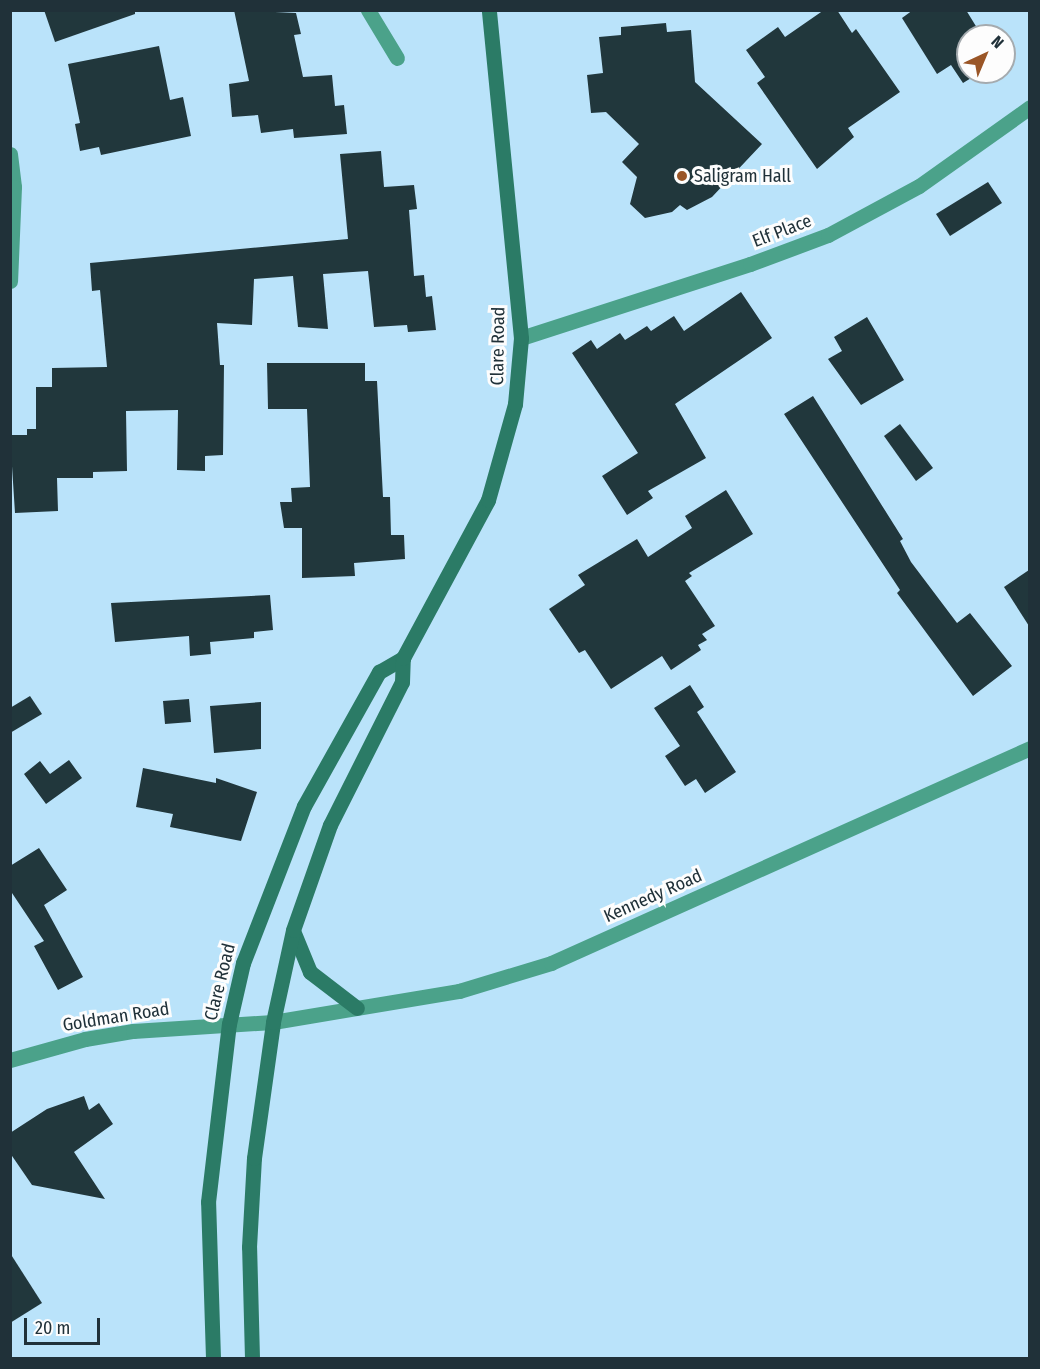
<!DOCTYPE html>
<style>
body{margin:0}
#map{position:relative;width:1040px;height:1369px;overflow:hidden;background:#bae3fa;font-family:"Fira Sans Condensed",sans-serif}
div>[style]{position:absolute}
.building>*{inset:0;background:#21373c}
.street>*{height:15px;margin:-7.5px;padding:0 7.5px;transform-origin:7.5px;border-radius:7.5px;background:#4ba28a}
.secondary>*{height:15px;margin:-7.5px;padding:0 7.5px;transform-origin:7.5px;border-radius:7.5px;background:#2b7b66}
.dots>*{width:16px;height:16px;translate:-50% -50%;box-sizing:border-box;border:3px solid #fdfdfd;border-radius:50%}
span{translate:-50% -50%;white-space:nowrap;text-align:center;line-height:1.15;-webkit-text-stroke:6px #fdfdfd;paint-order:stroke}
.poi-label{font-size:18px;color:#203139}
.left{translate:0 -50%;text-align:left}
.street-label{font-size:18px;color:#203139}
.frame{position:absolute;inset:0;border:12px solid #203139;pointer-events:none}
.north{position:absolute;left:956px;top:24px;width:60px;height:60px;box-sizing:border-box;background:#fdfdfd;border:2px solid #a5abaf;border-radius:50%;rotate:44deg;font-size:16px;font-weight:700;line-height:24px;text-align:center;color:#203139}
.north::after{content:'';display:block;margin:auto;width:21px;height:27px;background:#9a5627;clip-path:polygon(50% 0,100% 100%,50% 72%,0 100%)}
.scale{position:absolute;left:24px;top:1318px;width:76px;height:27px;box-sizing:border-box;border:3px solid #203139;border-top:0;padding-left:8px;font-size:18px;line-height:21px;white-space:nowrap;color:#203139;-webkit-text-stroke:4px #fdfdfd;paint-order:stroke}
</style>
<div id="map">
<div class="building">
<div style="clip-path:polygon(44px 10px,135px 10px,135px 14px,55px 42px)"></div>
<div style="clip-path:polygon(234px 10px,296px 13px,301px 34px,294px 35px,303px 77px,332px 75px,335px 106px,344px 105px,347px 134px,294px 138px,293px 129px,261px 133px,258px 115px,232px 117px,229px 84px,249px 81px)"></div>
<div style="clip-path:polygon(824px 10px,837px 10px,852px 33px,856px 29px,900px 92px,848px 128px,854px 137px,817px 169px,757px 83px,765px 77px,746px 50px,778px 27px,785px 37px)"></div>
<div style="clip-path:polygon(913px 10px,966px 10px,982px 36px,968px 36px,968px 72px,981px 72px,963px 83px,951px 65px,937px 74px,902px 18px)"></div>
<div style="clip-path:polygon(666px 23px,667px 32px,691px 30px,695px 82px,762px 144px,712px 197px,687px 210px,680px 205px,672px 212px,645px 218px,630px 204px,637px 177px,622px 162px,639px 144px,606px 112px,591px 113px,587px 75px,603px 73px,599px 37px,621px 35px,621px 27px)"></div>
<div style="clip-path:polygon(159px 46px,170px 100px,183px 97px,191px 136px,101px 155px,99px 147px,80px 151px,75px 124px,80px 123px,68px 64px)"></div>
<div style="clip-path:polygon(381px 151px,384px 187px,414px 185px,417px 209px,409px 210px,414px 276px,424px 275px,426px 297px,432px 296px,436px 330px,408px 332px,407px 325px,374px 327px,368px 271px,323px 274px,328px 329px,298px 327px,293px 276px,254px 279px,252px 325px,217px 323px,220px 365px,224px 365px,223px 455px,205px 456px,205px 471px,177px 470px,178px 410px,126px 411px,127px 471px,93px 472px,93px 478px,57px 478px,58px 511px,15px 513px,10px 435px,27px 435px,27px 429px,36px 429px,36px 387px,52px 387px,52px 368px,107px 367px,100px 290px,92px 291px,90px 263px,348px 239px,340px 154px)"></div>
<div style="clip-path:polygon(988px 182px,1002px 203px,950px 236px,936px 214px)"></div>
<div style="clip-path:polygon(741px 292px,772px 338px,675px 404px,706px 458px,648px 491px,653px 498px,627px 515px,602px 476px,638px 453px,572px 353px,591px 340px,597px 349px,620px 333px,625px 340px,647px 326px,651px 331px,674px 316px,684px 331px)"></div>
<div style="clip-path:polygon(867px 317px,904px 380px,861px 405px,828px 359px,842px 351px,834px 337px)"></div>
<div style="clip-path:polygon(267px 363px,365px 363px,365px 381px,377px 381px,383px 497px,390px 497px,391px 535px,404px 535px,405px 559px,354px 563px,355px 576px,302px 578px,302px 528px,284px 528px,280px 502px,292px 502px,291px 488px,310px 487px,307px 409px,268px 409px)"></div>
<div style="clip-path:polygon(813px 396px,903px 539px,900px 541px,911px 562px,957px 623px,970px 613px,1012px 666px,973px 696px,897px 593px,900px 590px,784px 414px)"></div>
<div style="clip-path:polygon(900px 424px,933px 468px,916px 481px,884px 436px)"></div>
<div style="clip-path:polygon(726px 490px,753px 534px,689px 573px,692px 576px,685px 581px,715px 626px,702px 634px,707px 640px,698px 645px,701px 650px,671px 670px,662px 656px,611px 689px,585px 650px,579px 653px,549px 609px,585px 585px,578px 575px,637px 539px,648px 557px,692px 528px,685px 516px)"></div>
<div style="clip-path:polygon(1029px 570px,1029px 626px,1004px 587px)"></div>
<div style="clip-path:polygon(270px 595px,273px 630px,254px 632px,254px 638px,210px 642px,211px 654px,190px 656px,189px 636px,115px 642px,111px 603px)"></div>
<div style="clip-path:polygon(690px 685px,704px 707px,697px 712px,736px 772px,705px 793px,696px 779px,685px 786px,665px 756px,680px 746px,654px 708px)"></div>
<div style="clip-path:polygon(30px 696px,42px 714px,10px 733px,10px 708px)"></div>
<div style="clip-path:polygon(189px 699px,191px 722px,165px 724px,163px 701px)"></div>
<div style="clip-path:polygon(261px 702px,261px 749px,214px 753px,210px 706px)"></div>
<div style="clip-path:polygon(69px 760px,82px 778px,46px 804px,24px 774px,40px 761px,50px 774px)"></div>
<div style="clip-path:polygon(143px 768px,216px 783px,216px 778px,257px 792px,241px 841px,170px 827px,173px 814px,136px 807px)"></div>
<div style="clip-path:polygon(39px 848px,67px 890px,44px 905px,83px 977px,58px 990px,34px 946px,44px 941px,10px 890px,10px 866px)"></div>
<div style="clip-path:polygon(84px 1096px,89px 1110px,99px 1103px,113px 1124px,74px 1152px,105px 1199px,32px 1185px,10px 1153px,10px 1133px,47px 1109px)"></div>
<div style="clip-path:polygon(10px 1253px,42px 1303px,10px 1323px)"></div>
</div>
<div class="street">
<div style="left:368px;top:10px;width:56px;rotate:58.9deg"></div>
<div style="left:10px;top:154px;width:33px;rotate:83deg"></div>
<div style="left:14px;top:187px;width:94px;rotate:92.4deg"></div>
<div style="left:521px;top:338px;width:241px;rotate:-17.9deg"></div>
<div style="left:750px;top:264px;width:83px;rotate:-20.4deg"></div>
<div style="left:828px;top:235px;width:103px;rotate:-28.3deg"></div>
<div style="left:919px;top:186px;width:136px;rotate:-35.4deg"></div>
<div style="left:10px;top:1060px;width:78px;rotate:-15.6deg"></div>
<div style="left:85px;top:1039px;width:49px;rotate:-9.5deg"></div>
<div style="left:133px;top:1031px;width:140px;rotate:-3.7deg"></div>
<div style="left:273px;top:1022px;width:189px;rotate:-9.5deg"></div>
<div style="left:459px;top:991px;width:96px;rotate:-16.9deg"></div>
<div style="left:551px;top:963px;width:525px;rotate:-24.17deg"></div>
</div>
<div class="secondary">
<div style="left:294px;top:933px;width:42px;rotate:67.7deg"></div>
<div style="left:310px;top:972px;width:59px;rotate:37.5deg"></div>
<div style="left:213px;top:1358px;width:156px;rotate:-91.8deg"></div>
<div style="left:208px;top:1202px;width:179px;rotate:-83.3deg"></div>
<div style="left:229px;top:1024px;width:63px;rotate:-77.1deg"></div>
<div style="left:243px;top:963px;width:168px;rotate:-68.8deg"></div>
<div style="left:304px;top:806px;width:154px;rotate:-60.8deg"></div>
<div style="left:379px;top:672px;width:28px;rotate:-30deg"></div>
<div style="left:252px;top:1358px;width:111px;rotate:-91.5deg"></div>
<div style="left:249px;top:1247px;width:89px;rotate:-86.8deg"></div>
<div style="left:254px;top:1158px;width:137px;rotate:-82deg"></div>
<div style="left:273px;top:1022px;width:94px;rotate:-77.7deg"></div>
<div style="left:293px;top:930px;width:111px;rotate:-70.6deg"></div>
<div style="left:330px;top:825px;width:160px;rotate:-63.3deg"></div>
<div style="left:402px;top:682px;width:24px;rotate:-88deg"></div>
<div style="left:403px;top:658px;width:179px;rotate:-61.7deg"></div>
<div style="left:488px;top:500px;width:100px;rotate:-74.3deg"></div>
<div style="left:515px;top:404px;width:66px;rotate:-84.8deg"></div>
<div style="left:521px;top:338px;width:330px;rotate:-95.6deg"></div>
</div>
<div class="dots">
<div style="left:682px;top:176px;background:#9a5627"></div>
</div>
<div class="poi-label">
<span class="left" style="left:694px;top:176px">Saligram Hall</span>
</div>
<div class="street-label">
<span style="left:782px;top:231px;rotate:-21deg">Elf Place</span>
<span style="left:498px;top:346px;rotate:-89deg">Clare Road</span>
<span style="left:653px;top:896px;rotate:-24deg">Kennedy Road</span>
<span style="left:220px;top:982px;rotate:-76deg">Clare Road</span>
<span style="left:116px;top:1017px;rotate:-9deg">Goldman Road</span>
</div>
<div class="frame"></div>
<div class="north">N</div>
<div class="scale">20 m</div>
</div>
